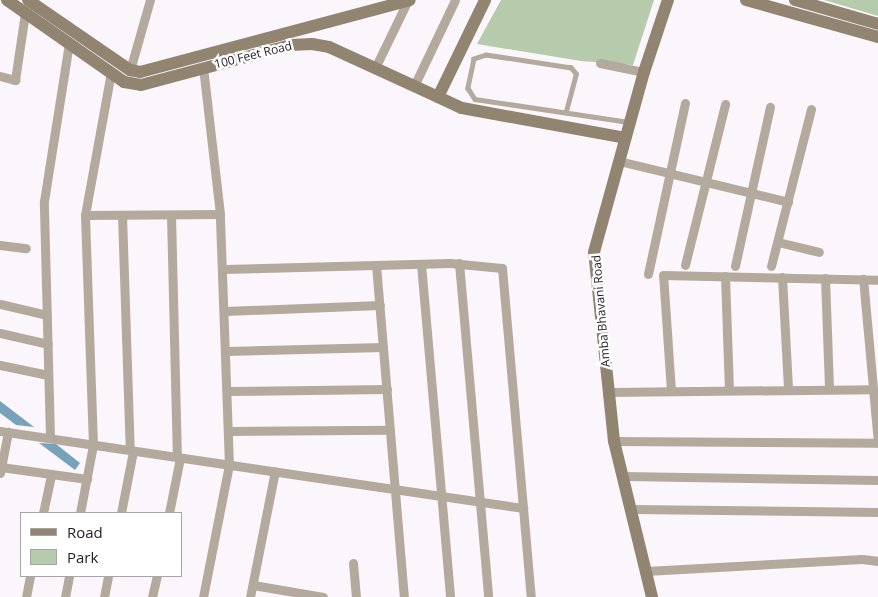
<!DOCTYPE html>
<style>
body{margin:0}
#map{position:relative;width:878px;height:597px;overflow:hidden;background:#faf6fc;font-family:"Open Sans",sans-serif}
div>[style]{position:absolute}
.green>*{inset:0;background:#b5cbab}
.water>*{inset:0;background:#77a2ba}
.lane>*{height:4.5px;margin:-2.25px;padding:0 2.25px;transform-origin:2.25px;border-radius:2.25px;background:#b3aa9d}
.street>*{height:9px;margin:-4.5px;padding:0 4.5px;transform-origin:4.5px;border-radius:4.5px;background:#b3aa9d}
.secondary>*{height:12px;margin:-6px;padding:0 6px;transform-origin:6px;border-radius:6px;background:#918471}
span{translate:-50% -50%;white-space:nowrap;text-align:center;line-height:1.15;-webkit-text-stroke:5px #fff;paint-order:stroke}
.street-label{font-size:12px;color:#231b26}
.legend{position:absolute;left:20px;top:512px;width:162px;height:65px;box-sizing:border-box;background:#fff;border:1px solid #a7a4a8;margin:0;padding:6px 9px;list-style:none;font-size:15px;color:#231b26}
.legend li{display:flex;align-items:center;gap:10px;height:25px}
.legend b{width:25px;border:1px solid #a7a4a8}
</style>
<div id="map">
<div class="green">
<div style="clip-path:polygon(501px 0,654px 0,633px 65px,581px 61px,477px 44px)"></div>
<div style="clip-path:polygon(824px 0,878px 0,878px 16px)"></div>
</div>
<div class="water">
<div style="clip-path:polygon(0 401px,34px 427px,16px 425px,0 413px)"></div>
<div style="clip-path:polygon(39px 443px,56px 444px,80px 463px,75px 470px)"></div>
</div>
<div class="lane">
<div style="left:566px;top:111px;width:38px;rotate:-75deg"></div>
<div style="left:576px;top:74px;width:8px;rotate:-130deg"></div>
<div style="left:571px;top:68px;width:86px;rotate:-171.3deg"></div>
<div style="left:486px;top:55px;width:13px;rotate:162deg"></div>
<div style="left:474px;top:59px;width:30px;rotate:102deg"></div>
<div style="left:468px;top:88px;width:13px;rotate:58deg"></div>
<div style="left:475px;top:99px;width:155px;rotate:8.5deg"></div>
</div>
<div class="street">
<div style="left:600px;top:63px;width:45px;rotate:11.6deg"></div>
<div style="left:375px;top:68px;width:76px;rotate:-64.1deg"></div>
<div style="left:130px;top:70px;width:73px;rotate:-74.1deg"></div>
<div style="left:0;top:76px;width:16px;rotate:15deg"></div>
<div style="left:15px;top:80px;width:68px;rotate:-81.5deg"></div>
<div style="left:414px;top:86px;width:95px;rotate:-64.5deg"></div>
<div style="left:619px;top:161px;width:174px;rotate:13.6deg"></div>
<div style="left:85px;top:215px;width:135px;rotate:-0.4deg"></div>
<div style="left:122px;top:215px;width:235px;rotate:88.1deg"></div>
<div style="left:171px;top:215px;width:242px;rotate:88.6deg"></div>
<div style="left:778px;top:242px;width:42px;rotate:13.7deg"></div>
<div style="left:0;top:245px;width:26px;rotate:7deg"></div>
<div style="left:459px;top:263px;width:335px;rotate:85deg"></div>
<div style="left:421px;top:264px;width:334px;rotate:85deg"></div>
<div style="left:376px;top:265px;width:333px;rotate:85.2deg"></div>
<div style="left:685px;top:265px;width:166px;rotate:-76deg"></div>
<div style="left:735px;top:266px;width:163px;rotate:-77.6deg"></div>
<div style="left:771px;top:266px;width:162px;rotate:-75.7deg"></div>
<div style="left:223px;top:269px;width:227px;rotate:-1.5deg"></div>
<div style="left:450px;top:263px;width:52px;rotate:5.5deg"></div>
<div style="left:502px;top:268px;width:330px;rotate:85deg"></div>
<div style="left:648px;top:274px;width:175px;rotate:-77.8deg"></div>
<div style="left:725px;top:276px;width:114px;rotate:88deg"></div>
<div style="left:782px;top:277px;width:112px;rotate:86.9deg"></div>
<div style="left:825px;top:278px;width:111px;rotate:87.9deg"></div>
<div style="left:0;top:304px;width:48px;rotate:13.2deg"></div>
<div style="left:225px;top:311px;width:155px;rotate:-2.2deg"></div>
<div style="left:0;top:333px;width:49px;rotate:12.9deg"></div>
<div style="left:226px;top:351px;width:157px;rotate:-1.5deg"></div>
<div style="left:0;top:365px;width:49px;rotate:11.8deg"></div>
<div style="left:227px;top:391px;width:160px;rotate:-0.7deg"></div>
<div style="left:671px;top:391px;width:116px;rotate:-93.9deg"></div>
<div style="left:663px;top:275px;width:215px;rotate:1.3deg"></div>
<div style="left:608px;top:392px;width:265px;rotate:-0.6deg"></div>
<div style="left:0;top:431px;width:529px;rotate:8.38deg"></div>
<div style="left:228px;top:431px;width:162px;rotate:-0.4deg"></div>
<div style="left:50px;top:438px;width:237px;rotate:-91.5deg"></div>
<div style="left:44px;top:201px;width:160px;rotate:-81deg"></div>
<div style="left:614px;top:441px;width:264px;rotate:0.4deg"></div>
<div style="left:878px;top:443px;width:165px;rotate:-95.2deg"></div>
<div style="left:1px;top:467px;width:87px;rotate:7.9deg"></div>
<div style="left:0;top:473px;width:42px;rotate:-79deg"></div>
<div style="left:623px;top:476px;width:255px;rotate:0.9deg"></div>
<div style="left:632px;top:509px;width:246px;rotate:0.7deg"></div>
<div style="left:43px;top:513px;width:40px;rotate:-78deg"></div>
<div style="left:80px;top:513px;width:69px;rotate:-79.2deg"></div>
<div style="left:93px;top:445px;width:230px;rotate:-92deg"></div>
<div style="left:85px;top:215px;width:145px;rotate:-79.7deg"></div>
<div style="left:121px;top:513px;width:63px;rotate:-79deg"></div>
<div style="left:169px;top:513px;width:56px;rotate:-78.7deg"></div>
<div style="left:353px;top:563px;width:34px;rotate:85deg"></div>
<div style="left:646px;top:571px;width:216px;rotate:-3.2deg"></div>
<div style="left:862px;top:559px;width:16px;rotate:7deg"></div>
<div style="left:253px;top:585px;width:71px;rotate:9.7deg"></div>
<div style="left:26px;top:597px;width:21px;rotate:-79deg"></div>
<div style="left:65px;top:597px;width:21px;rotate:-79deg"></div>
<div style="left:104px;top:597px;width:21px;rotate:-79deg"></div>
<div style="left:152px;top:597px;width:22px;rotate:-77deg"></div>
<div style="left:203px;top:597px;width:135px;rotate:-78.9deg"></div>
<div style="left:229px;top:465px;width:251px;rotate:-92.1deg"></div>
<div style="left:220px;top:214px;width:147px;rotate:-96.6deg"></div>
<div style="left:250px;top:597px;width:128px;rotate:-78.8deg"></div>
</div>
<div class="secondary">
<div style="left:7px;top:0;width:143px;rotate:35deg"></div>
<div style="left:124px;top:82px;width:17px;rotate:10deg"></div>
<div style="left:141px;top:85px;width:155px;rotate:-14.9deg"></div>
<div style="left:291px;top:45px;width:21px;rotate:-3deg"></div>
<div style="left:312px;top:44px;width:17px;rotate:10deg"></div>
<div style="left:329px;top:47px;width:120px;rotate:24.6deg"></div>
<div style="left:438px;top:97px;width:108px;rotate:-64.1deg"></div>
<div style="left:28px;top:0;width:124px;rotate:34.5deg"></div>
<div style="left:130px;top:70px;width:10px;rotate:11deg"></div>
<div style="left:140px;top:72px;width:279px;rotate:-14.9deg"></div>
<div style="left:746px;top:0;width:137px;rotate:15.7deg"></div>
<div style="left:795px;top:0;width:86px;rotate:16.1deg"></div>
<div style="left:438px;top:97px;width:26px;rotate:25deg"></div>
<div style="left:462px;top:108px;width:166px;rotate:10.4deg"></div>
<div style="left:652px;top:597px;width:161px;rotate:-103.7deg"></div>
<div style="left:614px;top:441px;width:190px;rotate:-96deg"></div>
<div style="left:594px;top:252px;width:187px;rotate:-74.5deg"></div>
<div style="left:644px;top:72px;width:76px;rotate:-71.6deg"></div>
</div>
<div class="street-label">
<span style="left:253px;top:55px;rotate:-14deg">100 Feet Road</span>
<span style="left:601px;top:311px;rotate:-95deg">Amba Bhavani Road</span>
</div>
<ul class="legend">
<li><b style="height:6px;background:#918471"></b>Road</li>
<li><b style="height:14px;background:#b5cbab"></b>Park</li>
</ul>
</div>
